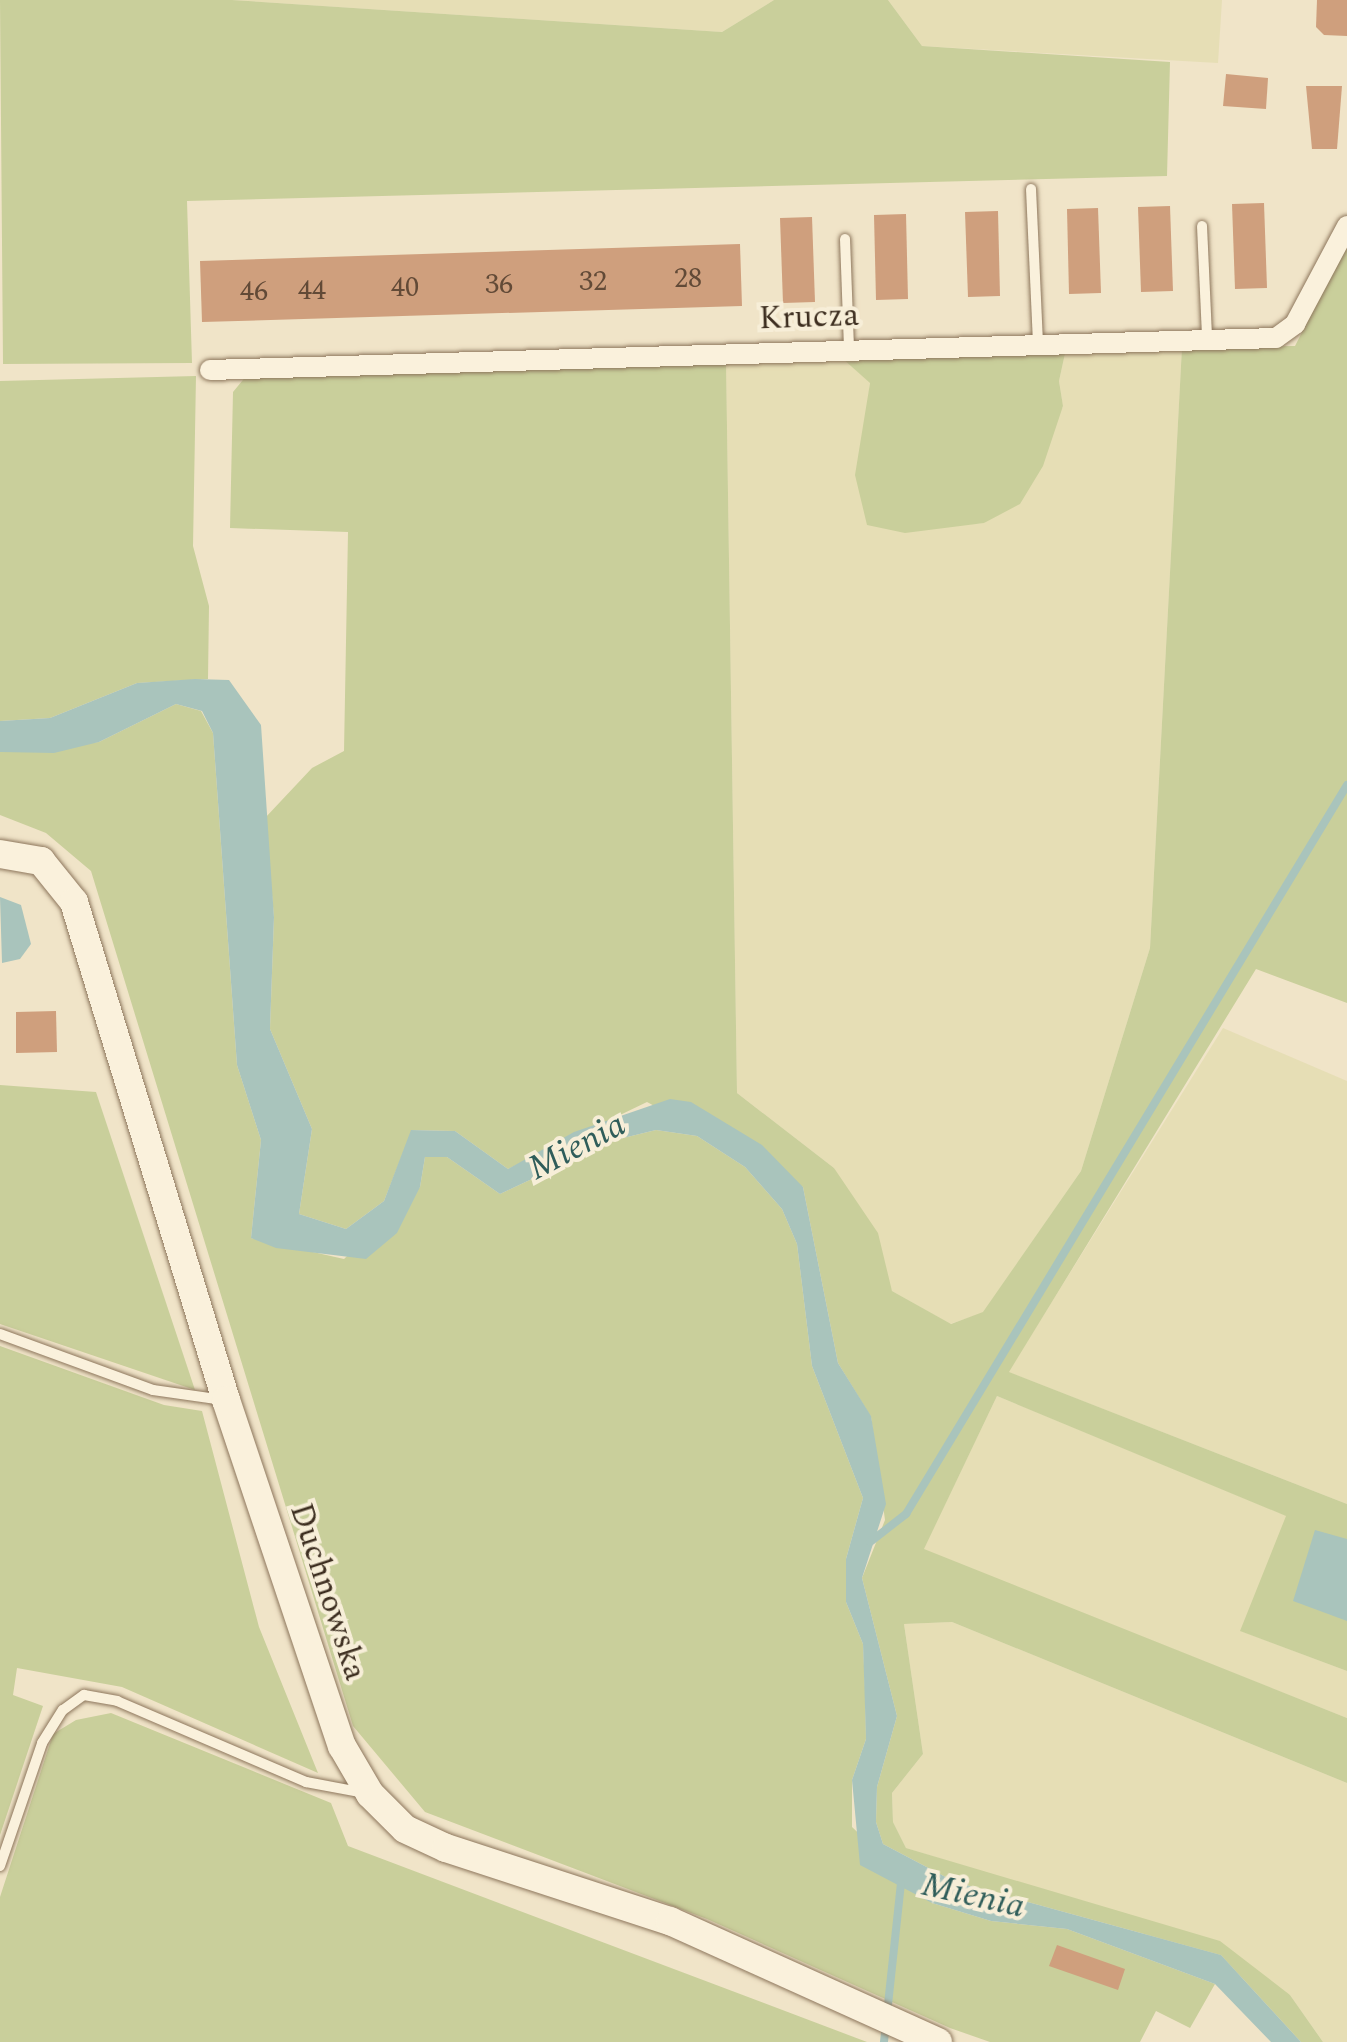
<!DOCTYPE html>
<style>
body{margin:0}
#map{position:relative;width:1347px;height:2042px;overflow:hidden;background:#f0e4c8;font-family:Spectral,serif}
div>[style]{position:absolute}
.farmland>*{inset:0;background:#e6deb5}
.green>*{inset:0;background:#c9cf9b}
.water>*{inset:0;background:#a9c4bc}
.stream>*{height:8px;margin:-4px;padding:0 4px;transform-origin:4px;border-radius:4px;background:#a9c4bc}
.building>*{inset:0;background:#cf9f7d}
.roads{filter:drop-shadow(0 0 2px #8d765c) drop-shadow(0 0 2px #8d765c)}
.lane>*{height:10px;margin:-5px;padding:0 5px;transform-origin:5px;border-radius:5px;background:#faf1dc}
.street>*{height:20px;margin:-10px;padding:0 10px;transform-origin:10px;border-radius:10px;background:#faf1dc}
.secondary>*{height:28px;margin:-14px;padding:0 14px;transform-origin:14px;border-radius:14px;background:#faf1dc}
span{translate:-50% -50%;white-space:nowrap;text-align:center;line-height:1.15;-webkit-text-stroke:8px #f7eed8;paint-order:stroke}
.number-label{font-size:28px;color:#624a37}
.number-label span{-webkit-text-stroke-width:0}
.street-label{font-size:32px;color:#3d2e20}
.water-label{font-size:35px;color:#2f5d5a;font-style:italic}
</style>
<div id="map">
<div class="farmland">
<div style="clip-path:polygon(232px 0,774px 0,722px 32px)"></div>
<div style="clip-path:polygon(888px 0,1222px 0,1218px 63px,922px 46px)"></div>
<div style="clip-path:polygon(1182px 347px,1150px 948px,1081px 1171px,983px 1313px,950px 1324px,892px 1291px,834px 1168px,737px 1093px,726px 360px,843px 359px,870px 382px,866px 419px,944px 526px,984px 523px,1063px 407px,1059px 381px,1066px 349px)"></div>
<div style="clip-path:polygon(1223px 1028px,1347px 1081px,1347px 1504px,1008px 1372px)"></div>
<div style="clip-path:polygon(997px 1396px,1287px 1516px,1241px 1631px,1347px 1671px,1347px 1718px,923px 1550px)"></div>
<div style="clip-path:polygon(952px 1622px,1347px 1783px,1347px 2042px,1323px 2042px,1290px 1995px,1035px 1888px,906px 1848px,893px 1822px,892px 1793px,923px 1754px,904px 1624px)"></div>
</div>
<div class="green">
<div style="clip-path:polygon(0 0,232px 0,722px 32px,774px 0,888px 0,922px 46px,1170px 62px,1167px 176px,187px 201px,192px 363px,3px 364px)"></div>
<div style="clip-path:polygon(1347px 244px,1347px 1003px,1256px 969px,1009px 1372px,1347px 1504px,1347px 1671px,1240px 1631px,1286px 1516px,997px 1396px,924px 1549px,1347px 1718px,1347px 1783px,952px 1622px,904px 1624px,923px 1754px,892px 1793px,893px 1822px,906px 1848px,1220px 1941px,1290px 1995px,1323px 2042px,1301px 2042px,1221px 1955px,955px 1882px,883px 1844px,876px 1822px,877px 1787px,897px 1716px,862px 1578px,885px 1520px,871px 1417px,838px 1363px,803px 1187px,647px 1102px,508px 1169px,455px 1131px,412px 1130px,384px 1201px,346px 1229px,299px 1214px,312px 1129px,270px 1029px,274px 917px,265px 818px,312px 768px,344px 751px,348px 532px,230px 528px,233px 392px,247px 375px,726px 360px,737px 1093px,834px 1168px,878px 1233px,892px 1291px,951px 1324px,983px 1312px,1081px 1171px,1150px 948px,1182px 347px,1295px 346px)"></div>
<div style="clip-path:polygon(1066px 349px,1059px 381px,1063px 406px,1043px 466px,1020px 504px,984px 523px,905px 533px,867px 525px,855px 475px,870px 383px,843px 359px)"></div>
<div style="clip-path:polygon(196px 376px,193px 546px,209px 606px,208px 679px,137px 683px,50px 718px,0 721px,0 381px)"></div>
<div style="clip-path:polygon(176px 704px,201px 711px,213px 733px,237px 1065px,261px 1140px,251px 1238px,344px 1259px,420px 1187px,425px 1157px,447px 1157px,500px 1194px,615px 1140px,656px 1130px,697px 1136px,745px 1167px,782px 1209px,797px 1244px,812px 1366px,863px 1498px,846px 1559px,846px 1602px,863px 1644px,865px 1688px,866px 1739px,852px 1780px,852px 1827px,932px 1903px,991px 1921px,1067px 1929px,1215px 1984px,1190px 2028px,1156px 2011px,1140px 2042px,990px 2042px,950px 2028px,707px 1919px,425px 1812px,353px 1726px,91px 871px,46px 833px,0 815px,0 752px,99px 742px)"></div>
<div style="clip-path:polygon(0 1085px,96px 1092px,195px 1390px,0 1324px)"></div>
<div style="clip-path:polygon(0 1346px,164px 1405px,202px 1411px,259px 1627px,318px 1773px,122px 1687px,17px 1668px,13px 1695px,43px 1706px,0 1835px)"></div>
<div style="clip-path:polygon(111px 1713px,331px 1803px,348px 1846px,867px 2042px,0 2042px,0 1897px,53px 1734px,76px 1720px)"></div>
</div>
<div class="water">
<div style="clip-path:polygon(195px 679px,229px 680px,261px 725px,274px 917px,270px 1029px,312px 1129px,299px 1214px,346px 1229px,384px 1201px,411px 1130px,455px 1131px,508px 1169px,574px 1132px,670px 1099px,691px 1102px,762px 1145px,803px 1187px,838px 1363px,871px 1416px,886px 1504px,862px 1578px,897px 1716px,877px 1787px,876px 1822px,883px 1844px,955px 1882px,1221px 1955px,1301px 2042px,1271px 2042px,1215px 1984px,1067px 1929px,991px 1921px,932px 1903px,860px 1865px,852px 1780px,866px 1739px,863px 1644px,846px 1602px,846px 1559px,863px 1498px,812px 1366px,797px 1244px,782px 1209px,745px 1167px,697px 1136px,656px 1130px,615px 1140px,500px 1194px,447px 1157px,425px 1157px,420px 1187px,397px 1233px,366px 1259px,276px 1248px,251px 1238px,261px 1140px,237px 1065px,213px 733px,202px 711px,176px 704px,99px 742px,54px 753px,0 752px,0 721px,50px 718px,137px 683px)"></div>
<div style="clip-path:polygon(0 897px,21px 905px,31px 944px,20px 959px,2px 963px)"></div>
<div style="clip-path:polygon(1315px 1530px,1347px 1539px,1347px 1621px,1293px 1601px)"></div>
</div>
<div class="stream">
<div style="left:870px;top:1542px;width:46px;rotate:-37.9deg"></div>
<div style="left:906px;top:1514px;width:852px;rotate:-58.83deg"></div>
<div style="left:884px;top:2042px;width:159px;rotate:-83.9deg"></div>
</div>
<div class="building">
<div style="clip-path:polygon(1317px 0,1347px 0,1347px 36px,1324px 35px,1316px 27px)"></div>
<div style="clip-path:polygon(1226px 74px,1268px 78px,1266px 109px,1223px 106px)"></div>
<div style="clip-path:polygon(1306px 86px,1342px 86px,1337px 149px,1312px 149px)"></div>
<div style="clip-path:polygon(1264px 203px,1267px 288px,1235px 289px,1232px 204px)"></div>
<div style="clip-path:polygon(1170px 206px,1173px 291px,1141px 292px,1138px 207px)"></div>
<div style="clip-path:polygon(1098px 208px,1101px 293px,1069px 294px,1067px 209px)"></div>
<div style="clip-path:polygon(998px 211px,1000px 296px,968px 297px,965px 212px)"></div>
<div style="clip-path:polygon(906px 214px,908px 299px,876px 300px,874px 215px)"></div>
<div style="clip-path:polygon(812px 217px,815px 302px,783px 303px,780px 218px)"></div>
<div style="clip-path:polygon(740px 244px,742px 306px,202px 322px,200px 261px)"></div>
<div style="clip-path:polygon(56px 1011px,57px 1052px,16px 1053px,16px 1012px)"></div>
<div style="clip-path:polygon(1057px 1945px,1125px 1969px,1118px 1990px,1049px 1966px)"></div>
</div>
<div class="roads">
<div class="lane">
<div style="left:1031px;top:189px;width:152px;rotate:87.4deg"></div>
<div style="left:1202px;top:226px;width:111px;rotate:87.4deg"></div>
<div style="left:845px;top:239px;width:107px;rotate:87.9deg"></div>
<div style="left:0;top:1334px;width:163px;rotate:20.1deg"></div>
<div style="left:153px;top:1390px;width:71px;rotate:8.1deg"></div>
<div style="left:0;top:1866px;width:130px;rotate:-71.1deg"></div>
<div style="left:42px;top:1743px;width:39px;rotate:-58deg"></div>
<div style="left:63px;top:1710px;width:26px;rotate:-36deg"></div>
<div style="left:84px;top:1695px;width:34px;rotate:10deg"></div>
<div style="left:117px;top:1701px;width:206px;rotate:23.2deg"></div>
<div style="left:306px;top:1782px;width:59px;rotate:10.7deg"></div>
</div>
<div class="street">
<div style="left:210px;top:370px;width:1066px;rotate:-1.72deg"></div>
<div style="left:1276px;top:338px;width:24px;rotate:-36deg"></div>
<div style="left:1295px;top:324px;width:111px;rotate:-62deg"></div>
</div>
<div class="secondary">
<div style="left:0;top:854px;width:42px;rotate:9.7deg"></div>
<div style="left:41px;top:861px;width:53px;rotate:51.2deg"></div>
<div style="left:74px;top:902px;width:521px;rotate:73.03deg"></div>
<div style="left:226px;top:1400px;width:365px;rotate:71.5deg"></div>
<div style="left:342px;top:1746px;width:56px;rotate:59.7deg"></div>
<div style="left:370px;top:1794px;width:49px;rotate:45deg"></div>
<div style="left:405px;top:1829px;width:45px;rotate:24.9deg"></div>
<div style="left:446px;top:1848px;width:236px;rotate:18.1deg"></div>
<div style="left:670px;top:1921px;width:294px;rotate:24.3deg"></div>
</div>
</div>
<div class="number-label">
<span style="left:688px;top:279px">28</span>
<span style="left:593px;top:282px">32</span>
<span style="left:499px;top:285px">36</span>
<span style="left:405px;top:288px">40</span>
<span style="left:312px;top:291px">44</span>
<span style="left:254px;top:292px">46</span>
</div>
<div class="street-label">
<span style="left:809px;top:318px;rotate:-2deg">Krucza</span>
<span style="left:327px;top:1592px;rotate:72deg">Duchnowska</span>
</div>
<div class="water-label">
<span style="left:577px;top:1147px;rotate:-28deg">Mienia</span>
<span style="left:973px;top:1896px;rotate:13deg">Mienia</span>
</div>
</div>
